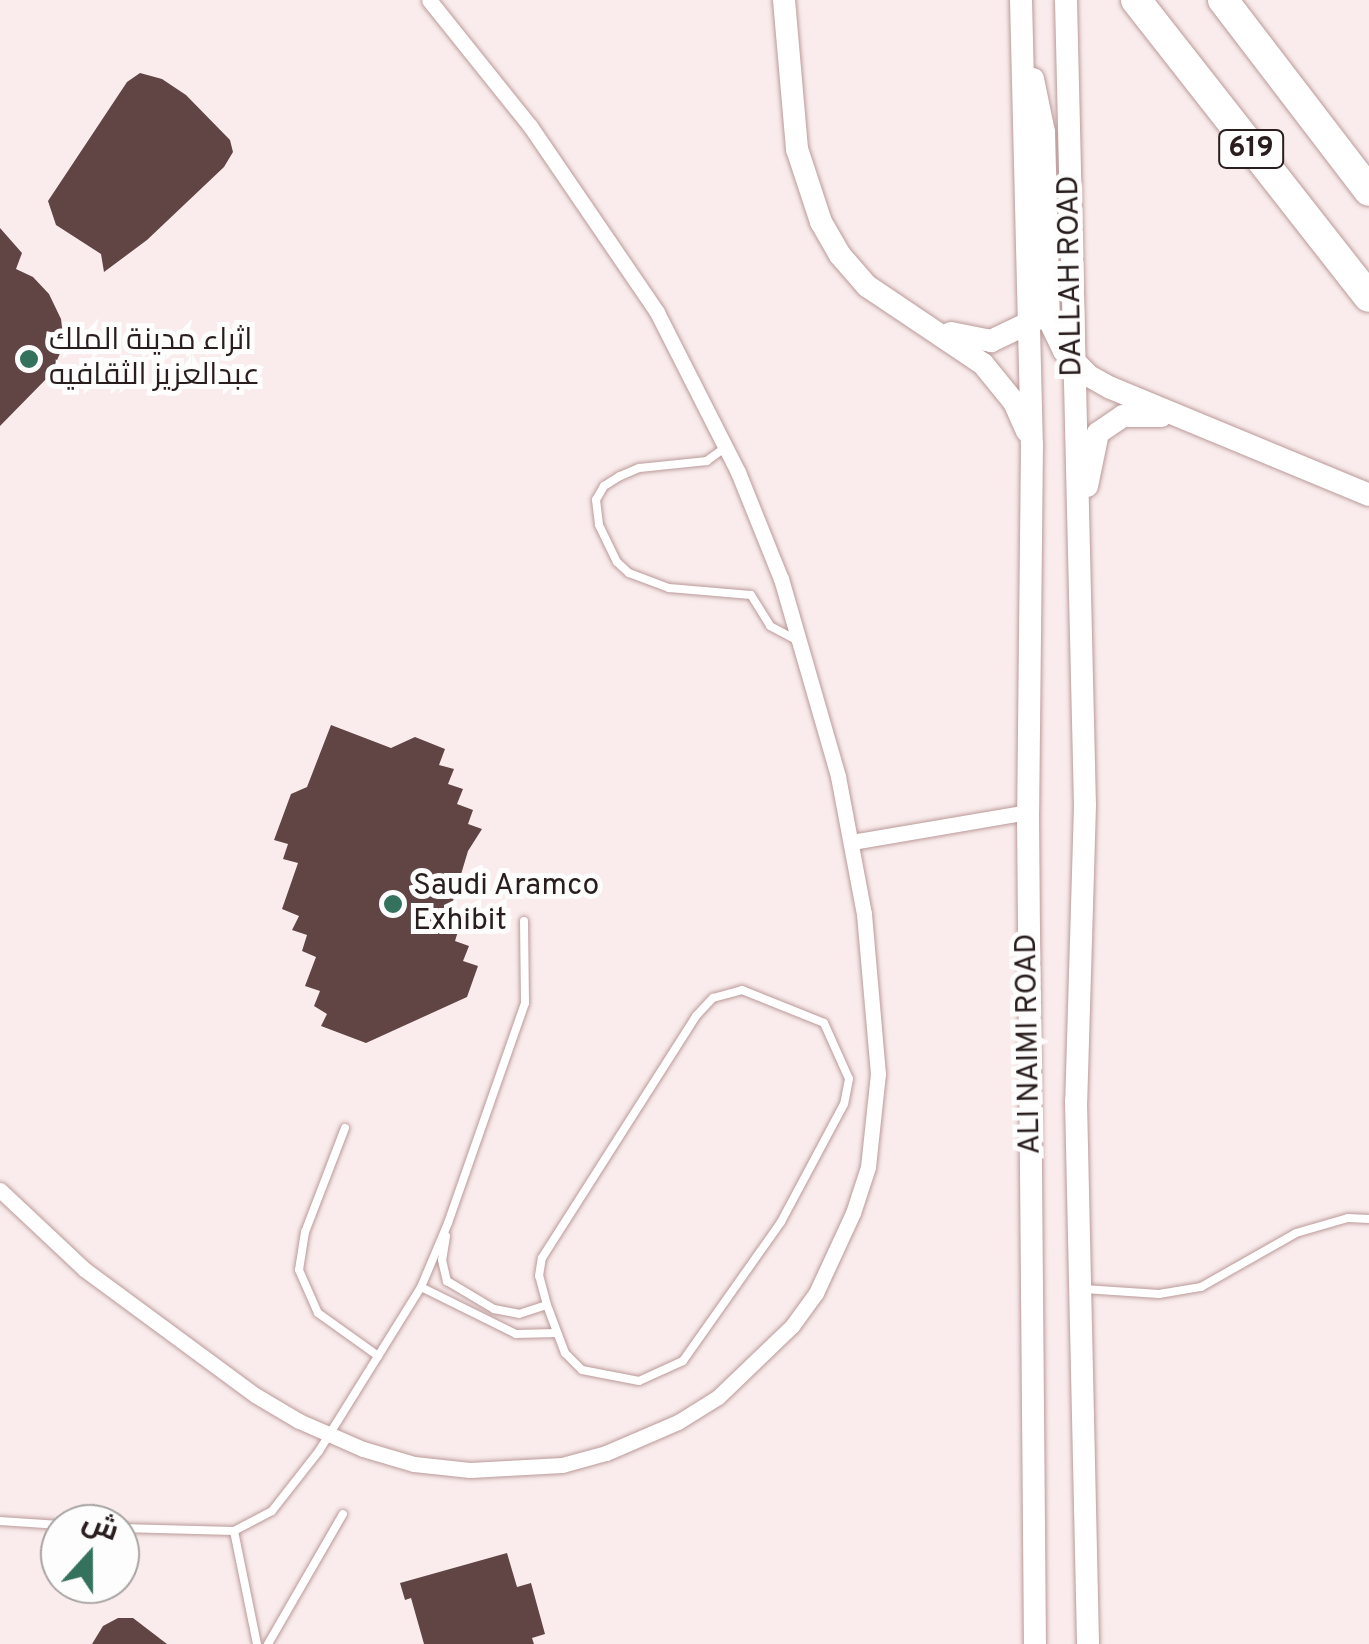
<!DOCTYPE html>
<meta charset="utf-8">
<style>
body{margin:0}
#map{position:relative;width:1369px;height:1644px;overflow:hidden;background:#faecec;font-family:Overpass,Cairo,sans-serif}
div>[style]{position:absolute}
.building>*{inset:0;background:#614545}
.roads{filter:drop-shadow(0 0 2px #ba9a99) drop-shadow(0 0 2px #ba9a99)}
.lane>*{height:8px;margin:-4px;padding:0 4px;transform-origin:4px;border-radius:4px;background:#fff}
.street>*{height:15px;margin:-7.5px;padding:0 7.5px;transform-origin:7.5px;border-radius:7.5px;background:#fff}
.secondary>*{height:22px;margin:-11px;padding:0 11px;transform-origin:11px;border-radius:11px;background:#fff}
.highway>*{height:30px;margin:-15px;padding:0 15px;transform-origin:15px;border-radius:15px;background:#fff}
.dots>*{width:28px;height:28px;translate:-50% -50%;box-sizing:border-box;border:5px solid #fdfdfd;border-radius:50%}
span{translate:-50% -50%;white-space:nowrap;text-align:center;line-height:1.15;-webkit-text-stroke:10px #fdfdfd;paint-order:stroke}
.shield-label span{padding:2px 8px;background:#fdfdfd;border:2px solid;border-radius:8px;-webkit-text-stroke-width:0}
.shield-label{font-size:28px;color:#291d1d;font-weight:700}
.street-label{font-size:30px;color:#291d1d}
.poi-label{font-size:30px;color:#291d1d}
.left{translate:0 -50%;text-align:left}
.north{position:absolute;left:40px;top:1504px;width:100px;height:100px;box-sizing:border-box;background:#fdfdfd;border:2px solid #a8a3a3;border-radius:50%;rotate:21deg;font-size:28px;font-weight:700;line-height:40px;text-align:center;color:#291d1d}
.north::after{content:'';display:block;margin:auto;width:35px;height:45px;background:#35725e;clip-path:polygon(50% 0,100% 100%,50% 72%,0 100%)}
</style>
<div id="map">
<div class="building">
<div style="clip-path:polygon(140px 73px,162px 79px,186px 95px,230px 140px,233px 152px,224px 167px,147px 240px,104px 272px,101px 254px,56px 225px,48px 201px,127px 82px)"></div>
<div style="clip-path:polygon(0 228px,22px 253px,16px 269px,33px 277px,49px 294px,61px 319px,64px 344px,51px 374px,0 426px)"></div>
<div style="clip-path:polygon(331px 725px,391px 748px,415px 737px,445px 749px,439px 765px,454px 769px,448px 784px,463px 789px,457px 804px,473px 810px,468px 824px,482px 829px,468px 851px,447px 921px,460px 925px,455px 941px,469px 946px,463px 961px,478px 966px,467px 997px,366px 1043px,321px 1026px,327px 1014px,314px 1006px,320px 991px,305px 986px,316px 957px,302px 951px,307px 935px,292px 930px,299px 916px,282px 909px,298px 863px,283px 859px,288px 844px,274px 840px,291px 794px,307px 787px)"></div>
<div style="clip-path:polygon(507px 1553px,517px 1587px,531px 1583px,545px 1634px,532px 1638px,534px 1644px,424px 1644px,411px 1598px,405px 1600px,400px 1583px)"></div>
<div style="clip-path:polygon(118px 1618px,133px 1618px,167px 1644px,92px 1644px,103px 1626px)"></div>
</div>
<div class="roads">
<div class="lane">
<div style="left:726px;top:447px;width:24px;rotate:144deg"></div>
<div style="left:707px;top:461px;width:68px;rotate:174.1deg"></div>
<div style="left:639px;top:468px;width:21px;rotate:157deg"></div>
<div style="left:620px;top:476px;width:19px;rotate:148deg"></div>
<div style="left:604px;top:486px;width:16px;rotate:120deg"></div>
<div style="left:596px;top:500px;width:25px;rotate:83deg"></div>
<div style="left:599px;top:525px;width:41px;rotate:64.1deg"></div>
<div style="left:617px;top:562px;width:16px;rotate:43deg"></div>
<div style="left:629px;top:573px;width:43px;rotate:20.6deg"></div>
<div style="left:669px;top:588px;width:82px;rotate:4.9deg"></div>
<div style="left:751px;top:595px;width:36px;rotate:58deg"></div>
<div style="left:770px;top:626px;width:32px;rotate:28deg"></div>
<div style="left:742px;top:990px;width:88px;rotate:21.9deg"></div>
<div style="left:824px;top:1023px;width:61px;rotate:65.9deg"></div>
<div style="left:849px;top:1079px;width:25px;rotate:101deg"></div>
<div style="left:844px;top:1104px;width:134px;rotate:118.1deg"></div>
<div style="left:781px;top:1222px;width:170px;rotate:125.2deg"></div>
<div style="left:683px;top:1361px;width:48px;rotate:155.6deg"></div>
<div style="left:639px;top:1381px;width:58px;rotate:-169.1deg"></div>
<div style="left:582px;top:1370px;width:24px;rotate:-135deg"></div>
<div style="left:565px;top:1353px;width:51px;rotate:-110.6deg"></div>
<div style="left:547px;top:1305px;width:30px;rotate:-105deg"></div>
<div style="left:539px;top:1276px;width:18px;rotate:-81deg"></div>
<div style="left:542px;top:1258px;width:287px;rotate:-57.5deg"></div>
<div style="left:696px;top:1016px;width:25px;rotate:-47deg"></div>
<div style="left:713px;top:998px;width:30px;rotate:-15deg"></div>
<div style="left:345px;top:1128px;width:111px;rotate:111deg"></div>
<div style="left:305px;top:1232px;width:38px;rotate:99deg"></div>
<div style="left:299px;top:1270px;width:47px;rotate:66.2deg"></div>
<div style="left:318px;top:1313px;width:74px;rotate:35.6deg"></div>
<div style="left:446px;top:1236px;width:24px;rotate:99deg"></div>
<div style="left:442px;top:1260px;width:22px;rotate:77deg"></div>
<div style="left:447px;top:1281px;width:55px;rotate:30.8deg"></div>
<div style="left:494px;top:1309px;width:25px;rotate:11deg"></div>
<div style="left:519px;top:1314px;width:29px;rotate:-18deg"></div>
<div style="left:421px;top:1287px;width:106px;rotate:26.3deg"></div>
<div style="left:516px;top:1334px;width:41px;rotate:-1.4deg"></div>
<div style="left:1084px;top:1289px;width:75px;rotate:3.8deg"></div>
<div style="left:1159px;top:1294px;width:43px;rotate:-9.5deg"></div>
<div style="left:1201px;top:1287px;width:109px;rotate:-29.6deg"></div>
<div style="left:1296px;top:1233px;width:54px;rotate:-16.1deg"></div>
<div style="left:1348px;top:1218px;width:21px;rotate:3deg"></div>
<div style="left:0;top:1521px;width:60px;rotate:3.8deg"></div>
<div style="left:120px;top:1528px;width:114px;rotate:1.5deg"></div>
<div style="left:234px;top:1531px;width:43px;rotate:-27.8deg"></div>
<div style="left:272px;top:1511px;width:76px;rotate:-51.9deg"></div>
<div style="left:319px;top:1451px;width:193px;rotate:-58.1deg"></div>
<div style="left:421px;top:1287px;width:69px;rotate:-67.1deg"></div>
<div style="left:448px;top:1223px;width:233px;rotate:-70.7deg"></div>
<div style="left:525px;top:1003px;width:82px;rotate:-90.7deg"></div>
<div style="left:234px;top:1531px;width:115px;rotate:78.5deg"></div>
<div style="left:268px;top:1644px;width:150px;rotate:-60deg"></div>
</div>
<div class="street">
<div style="left:852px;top:842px;width:179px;rotate:-9.7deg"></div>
<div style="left:0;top:1190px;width:115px;rotate:43.2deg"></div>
<div style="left:84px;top:1269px;width:212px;rotate:36.4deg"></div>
<div style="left:255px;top:1395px;width:51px;rotate:30.6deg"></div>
<div style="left:299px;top:1421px;width:70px;rotate:23.6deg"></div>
<div style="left:363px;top:1449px;width:53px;rotate:16.4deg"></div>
<div style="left:414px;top:1464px;width:56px;rotate:6.1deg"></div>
<div style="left:470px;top:1470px;width:92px;rotate:-3.1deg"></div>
<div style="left:562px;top:1465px;width:46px;rotate:-15.3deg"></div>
<div style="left:606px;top:1453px;width:78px;rotate:-23.3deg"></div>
<div style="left:678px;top:1422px;width:47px;rotate:-32deg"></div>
<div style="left:718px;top:1397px;width:103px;rotate:-43.8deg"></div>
<div style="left:792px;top:1326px;width:41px;rotate:-54deg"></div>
<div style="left:816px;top:1293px;width:88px;rotate:-65.2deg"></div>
<div style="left:853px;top:1213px;width:48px;rotate:-71.9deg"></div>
<div style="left:868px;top:1167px;width:94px;rotate:-83.9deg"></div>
<div style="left:878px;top:1074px;width:161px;rotate:-95deg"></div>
<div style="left:864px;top:914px;width:140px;rotate:-100.7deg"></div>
<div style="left:838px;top:776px;width:205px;rotate:-106.1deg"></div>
<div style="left:781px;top:579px;width:115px;rotate:-111.9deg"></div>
<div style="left:738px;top:472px;width:179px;rotate:-116.9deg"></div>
<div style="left:657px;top:312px;width:225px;rotate:-124.3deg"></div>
<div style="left:530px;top:126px;width:161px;rotate:-128.7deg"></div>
</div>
<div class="secondary">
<div style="left:784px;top:0;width:150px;rotate:85deg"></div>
<div style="left:797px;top:149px;width:77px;rotate:71.8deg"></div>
<div style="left:821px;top:222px;width:38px;rotate:60deg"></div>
<div style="left:840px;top:255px;width:41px;rotate:48.9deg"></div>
<div style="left:867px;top:286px;width:140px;rotate:33.9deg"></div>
<div style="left:983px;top:364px;width:49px;rotate:50.8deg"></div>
<div style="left:1014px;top:402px;width:32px;rotate:66deg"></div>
<div style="left:1021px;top:0;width:444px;rotate:88.6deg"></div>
<div style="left:1032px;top:444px;width:368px;rotate:90.6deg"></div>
<div style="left:1028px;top:812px;width:832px;rotate:89.52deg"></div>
<div style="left:1066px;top:0;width:805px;rotate:88.65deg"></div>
<div style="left:1085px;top:805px;width:296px;rotate:91.7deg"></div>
<div style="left:1076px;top:1101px;width:543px;rotate:88.73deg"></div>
<div style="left:1033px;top:79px;width:54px;rotate:78.3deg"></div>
<div style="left:1044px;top:132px;width:188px;rotate:88.5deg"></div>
<div style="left:1049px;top:320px;width:34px;rotate:64deg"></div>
<div style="left:1064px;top:351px;width:35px;rotate:45deg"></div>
<div style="left:1089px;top:376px;width:25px;rotate:29deg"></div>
<div style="left:1111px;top:388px;width:279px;rotate:22.5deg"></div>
<div style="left:951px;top:333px;width:41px;rotate:11.3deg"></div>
<div style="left:991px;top:341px;width:51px;rotate:-25.6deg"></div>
<div style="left:1087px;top:486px;width:54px;rotate:-78.3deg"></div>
<div style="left:1098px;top:433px;width:30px;rotate:-34deg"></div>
<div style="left:1123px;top:416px;width:38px"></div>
</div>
<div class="highway">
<div style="left:1136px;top:0;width:377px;rotate:51.9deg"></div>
<div style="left:1223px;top:0;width:240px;rotate:52.6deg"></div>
</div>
</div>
<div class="dots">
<div style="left:29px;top:359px;background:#35725e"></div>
<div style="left:393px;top:904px;background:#35725e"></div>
</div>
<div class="shield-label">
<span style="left:1251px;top:149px">619</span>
</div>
<div class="street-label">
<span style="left:1072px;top:276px;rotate:-91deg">DALLAH ROAD</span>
<span style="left:1030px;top:1044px;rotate:-91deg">ALI NAIMI ROAD</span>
</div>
<div class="poi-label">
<span class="left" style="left:49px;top:359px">اثراء مدينة الملك<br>عبدالعزيز الثقافيه</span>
<span class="left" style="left:413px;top:904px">Saudi Aramco<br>Exhibit</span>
</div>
<div class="north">ش</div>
</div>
